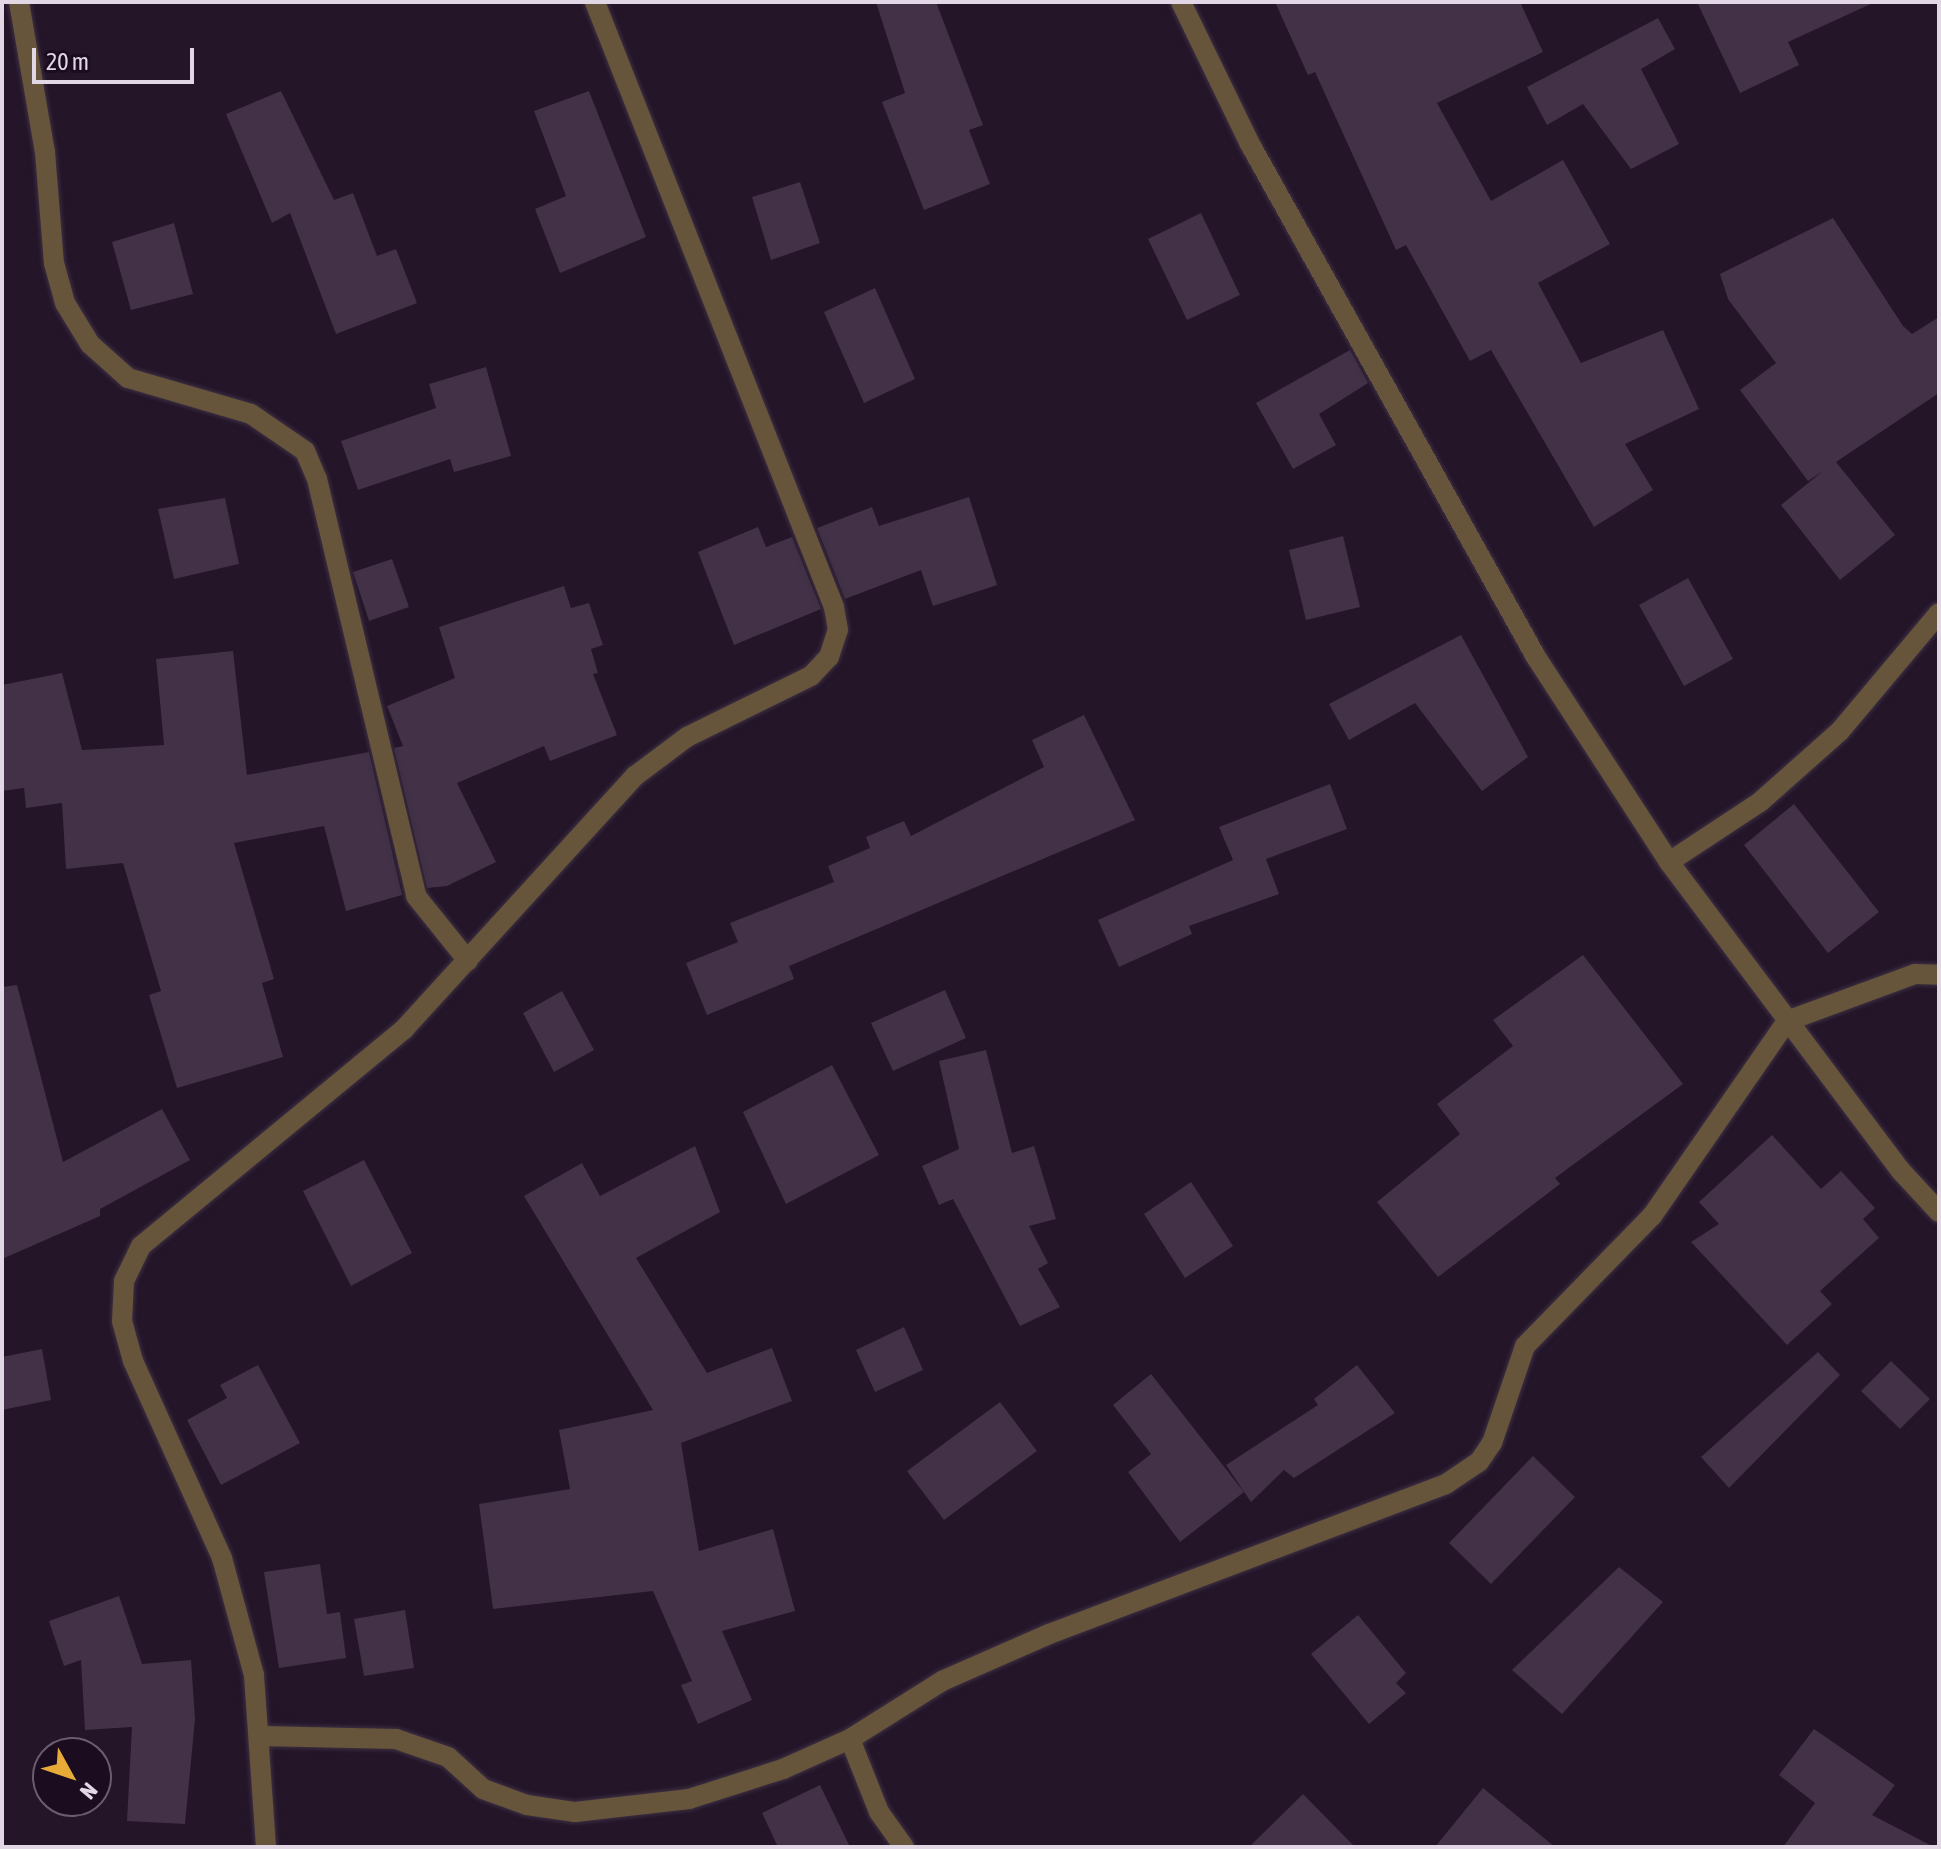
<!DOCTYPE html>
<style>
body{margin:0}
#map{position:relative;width:1941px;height:1849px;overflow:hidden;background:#241529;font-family:"Asap Condensed",sans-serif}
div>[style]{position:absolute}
.building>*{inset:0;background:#423147}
.roads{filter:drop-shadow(0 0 2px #3e3043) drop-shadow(0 0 2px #3e3043)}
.street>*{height:20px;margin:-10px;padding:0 10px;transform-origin:10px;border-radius:10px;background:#66553a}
span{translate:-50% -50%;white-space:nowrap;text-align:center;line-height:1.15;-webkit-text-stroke:8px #1b0c20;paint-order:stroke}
.frame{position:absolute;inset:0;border:4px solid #e1d7e5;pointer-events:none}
.north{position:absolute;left:32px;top:1737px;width:80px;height:80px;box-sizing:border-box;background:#1b0c20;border:2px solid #6a5d6f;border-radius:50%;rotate:130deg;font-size:22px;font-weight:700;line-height:32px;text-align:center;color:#e1d7e5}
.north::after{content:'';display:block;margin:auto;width:28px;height:36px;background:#e9ab38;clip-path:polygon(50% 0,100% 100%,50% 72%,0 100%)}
.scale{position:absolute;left:32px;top:48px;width:162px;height:36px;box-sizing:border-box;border:4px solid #e1d7e5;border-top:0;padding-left:10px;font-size:24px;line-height:28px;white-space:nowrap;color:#e1d7e5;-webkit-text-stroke:6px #1b0c20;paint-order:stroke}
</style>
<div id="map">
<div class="building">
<div style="clip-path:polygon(876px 2px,936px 2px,983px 125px,969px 130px,990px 184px,924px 210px,882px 102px,905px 93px)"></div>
<div style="clip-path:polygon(1275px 2px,1520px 2px,1543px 52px,1437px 103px,1491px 201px,1563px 160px,1610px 244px,1538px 283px,1581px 363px,1663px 330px,1699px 409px,1625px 444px,1653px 490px,1594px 527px,1491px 350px,1470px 361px,1406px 245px,1396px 250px,1315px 72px,1308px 75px)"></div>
<div style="clip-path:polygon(1697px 2px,1875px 2px,1788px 42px,1799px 65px,1740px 93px)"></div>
<div style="clip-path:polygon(1658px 18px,1675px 49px,1641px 69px,1679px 144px,1631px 169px,1583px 104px,1547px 125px,1527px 87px)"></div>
<div style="clip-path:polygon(281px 91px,334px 200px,353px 193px,377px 256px,396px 249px,417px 303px,336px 334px,290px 213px,272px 223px,226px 114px)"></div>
<div style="clip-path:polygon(589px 91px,646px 237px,560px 273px,535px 209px,566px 196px,534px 111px)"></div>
<div style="clip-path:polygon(800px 182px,820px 243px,771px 260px,752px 197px)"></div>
<div style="clip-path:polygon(1201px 213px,1240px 295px,1187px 320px,1148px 239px)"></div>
<div style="clip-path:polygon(1833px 218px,1903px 326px,1912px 334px,1939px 317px,1939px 393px,1836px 462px,1895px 535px,1840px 580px,1781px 505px,1823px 471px,1808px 481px,1740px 390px,1776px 363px,1728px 299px,1720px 274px)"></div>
<div style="clip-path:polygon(174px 223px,193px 294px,131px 310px,112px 242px)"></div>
<div style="clip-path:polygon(875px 288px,915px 379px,864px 403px,824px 312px)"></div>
<div style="clip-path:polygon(1350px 350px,1368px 383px,1319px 414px,1336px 445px,1293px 469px,1256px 403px)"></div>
<div style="clip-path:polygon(486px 367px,511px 456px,454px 472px,450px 459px,358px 490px,341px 441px,436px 408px,429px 384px)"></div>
<div style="clip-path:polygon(969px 497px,997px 585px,933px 606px,921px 570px,845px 599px,817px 528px,872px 507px,879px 526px)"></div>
<div style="clip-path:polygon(225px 498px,239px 564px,174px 579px,158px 509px)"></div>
<div style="clip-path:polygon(758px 527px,766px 547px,792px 537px,821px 609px,734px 645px,698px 552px)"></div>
<div style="clip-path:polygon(1343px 536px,1360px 607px,1306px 620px,1289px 550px)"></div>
<div style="clip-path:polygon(392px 559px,409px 607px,369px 621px,353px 572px)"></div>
<div style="clip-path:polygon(1688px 578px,1733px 659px,1684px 686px,1639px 605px)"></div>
<div style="clip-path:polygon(564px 586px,571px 608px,589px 603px,603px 645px,591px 649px,598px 673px,593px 674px,617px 735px,550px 761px,544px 746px,457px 783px,496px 862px,447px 886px,427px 888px,394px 748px,403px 746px,387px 706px,455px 678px,439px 627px)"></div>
<div style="clip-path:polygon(1461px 635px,1528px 757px,1482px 791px,1415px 703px,1349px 740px,1329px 704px)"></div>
<div style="clip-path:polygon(233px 651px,247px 775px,369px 752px,402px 895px,346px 911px,324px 826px,234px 843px,274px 979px,262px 983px,283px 1057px,177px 1088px,149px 995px,161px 991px,123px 863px,66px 869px,62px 803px,26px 808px,24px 788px,2px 791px,2px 685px,62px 673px,82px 750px,164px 745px,156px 659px)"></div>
<div style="clip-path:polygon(1084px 715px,1135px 820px,789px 966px,794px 979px,707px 1015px,686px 963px,738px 942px,730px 923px,834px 882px,828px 866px,870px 848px,866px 837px,904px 821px,911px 836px,1044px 767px,1032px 740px)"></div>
<div style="clip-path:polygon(1330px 784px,1347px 829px,1266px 859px,1279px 894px,1189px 926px,1192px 934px,1119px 967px,1098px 920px,1233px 860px,1219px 827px)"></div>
<div style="clip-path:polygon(1794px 804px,1879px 912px,1828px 953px,1744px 845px)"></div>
<div style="clip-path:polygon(1583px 955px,1683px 1084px,1555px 1178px,1560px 1184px,1438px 1277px,1377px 1202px,1460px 1134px,1437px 1104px,1513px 1046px,1493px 1020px)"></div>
<div style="clip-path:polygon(17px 985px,63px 1162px,162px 1109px,190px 1160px,100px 1209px,100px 1216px,2px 1259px,2px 987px)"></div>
<div style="clip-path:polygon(945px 990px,966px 1038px,893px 1071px,871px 1023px)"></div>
<div style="clip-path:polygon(562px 991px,594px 1050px,554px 1072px,523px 1013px)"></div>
<div style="clip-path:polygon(986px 1050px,1012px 1153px,1034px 1146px,1056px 1219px,1029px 1226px,1048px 1263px,1038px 1269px,1060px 1307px,1020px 1326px,953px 1199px,939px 1205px,922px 1166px,959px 1149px,939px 1061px)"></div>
<div style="clip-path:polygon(832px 1065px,879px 1155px,786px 1204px,743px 1112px)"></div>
<div style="clip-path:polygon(1772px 1135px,1821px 1189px,1841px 1171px,1875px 1208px,1863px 1219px,1879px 1238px,1820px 1291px,1832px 1304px,1787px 1345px,1691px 1242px,1719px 1224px,1699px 1202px)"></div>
<div style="clip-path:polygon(695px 1146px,720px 1212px,636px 1258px,707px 1373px,772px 1348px,792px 1401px,681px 1443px,699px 1551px,773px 1529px,795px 1611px,722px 1631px,752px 1700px,698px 1724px,681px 1685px,692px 1681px,653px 1591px,493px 1609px,479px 1504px,570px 1489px,559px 1430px,653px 1410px,524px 1196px,582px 1163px,600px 1196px)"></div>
<div style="clip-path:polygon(364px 1160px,412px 1253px,351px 1286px,303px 1191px)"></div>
<div style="clip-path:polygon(1191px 1182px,1233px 1246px,1185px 1278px,1144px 1214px)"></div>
<div style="clip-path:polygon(904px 1327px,923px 1370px,875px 1392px,856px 1350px)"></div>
<div style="clip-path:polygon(42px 1349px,51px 1400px,2px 1410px,2px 1357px)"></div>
<div style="clip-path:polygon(1818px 1352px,1840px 1375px,1729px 1488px,1701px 1457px)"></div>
<div style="clip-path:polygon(1891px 1361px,1930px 1399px,1900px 1429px,1861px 1391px)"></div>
<div style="clip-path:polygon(258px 1365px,300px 1443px,221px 1485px,187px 1420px,227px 1398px,220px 1385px)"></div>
<div style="clip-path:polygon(1357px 1365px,1395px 1413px,1294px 1478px,1284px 1470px,1251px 1502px,1226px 1465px,1318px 1405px,1314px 1399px)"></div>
<div style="clip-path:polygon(1151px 1374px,1244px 1492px,1180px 1542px,1128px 1472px,1151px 1454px,1113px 1405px)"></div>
<div style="clip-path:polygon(1000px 1402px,1037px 1451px,944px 1520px,907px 1471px)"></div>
<div style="clip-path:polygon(1533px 1456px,1575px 1497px,1491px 1584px,1449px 1543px)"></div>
<div style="clip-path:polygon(320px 1564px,327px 1614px,340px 1612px,346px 1658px,279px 1668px,264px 1572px)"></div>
<div style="clip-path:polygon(1619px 1567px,1663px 1602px,1562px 1714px,1512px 1670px)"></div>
<div style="clip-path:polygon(119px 1596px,142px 1664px,191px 1660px,195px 1719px,185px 1824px,127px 1821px,132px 1727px,85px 1730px,81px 1660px,64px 1666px,49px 1621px)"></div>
<div style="clip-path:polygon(405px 1610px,414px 1668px,364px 1676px,354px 1619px)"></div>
<div style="clip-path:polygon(1358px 1615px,1406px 1673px,1396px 1683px,1406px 1693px,1369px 1724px,1311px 1654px)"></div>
<div style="clip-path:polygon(1814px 1729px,1895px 1785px,1872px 1815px,1934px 1847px,1783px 1847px,1815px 1803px,1779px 1775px)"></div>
<div style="clip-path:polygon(820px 1785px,850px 1847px,778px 1847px,762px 1813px)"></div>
<div style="clip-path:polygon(1483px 1788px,1555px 1847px,1435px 1847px)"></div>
<div style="clip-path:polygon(1303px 1794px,1355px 1847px,1249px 1847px)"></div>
</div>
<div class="roads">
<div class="street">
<div style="left:19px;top:2px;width:152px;rotate:80.2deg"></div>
<div style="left:45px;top:152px;width:111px;rotate:85.4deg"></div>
<div style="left:54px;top:263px;width:41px;rotate:74.6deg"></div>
<div style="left:65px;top:303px;width:48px;rotate:58.6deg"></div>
<div style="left:90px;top:344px;width:51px;rotate:41.8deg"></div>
<div style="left:128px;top:378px;width:128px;rotate:16.3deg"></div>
<div style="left:251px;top:414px;width:65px;rotate:34.4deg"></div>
<div style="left:305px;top:451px;width:30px;rotate:67deg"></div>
<div style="left:317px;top:479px;width:429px;rotate:76.6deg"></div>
<div style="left:416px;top:896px;width:83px;rotate:51.3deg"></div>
<div style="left:1181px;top:2px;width:158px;rotate:64.1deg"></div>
<div style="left:1250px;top:144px;width:587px;rotate:60.86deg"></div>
<div style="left:1536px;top:657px;width:244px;rotate:57deg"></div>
<div style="left:1669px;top:862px;width:386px;rotate:53.1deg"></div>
<div style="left:1901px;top:1171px;width:56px;rotate:47.2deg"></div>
<div style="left:1669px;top:862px;width:109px;rotate:-33.4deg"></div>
<div style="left:1760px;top:802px;width:107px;rotate:-41.6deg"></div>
<div style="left:1840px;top:731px;width:154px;rotate:-50deg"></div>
<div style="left:261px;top:1736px;width:135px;rotate:1.3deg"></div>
<div style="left:396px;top:1739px;width:55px;rotate:19.1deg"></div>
<div style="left:448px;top:1757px;width:47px;rotate:42.4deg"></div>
<div style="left:483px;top:1789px;width:47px;rotate:20deg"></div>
<div style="left:527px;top:1805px;width:49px;rotate:8.3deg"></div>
<div style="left:575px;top:1812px;width:115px;rotate:-6.5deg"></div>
<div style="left:689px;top:1799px;width:99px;rotate:-17.7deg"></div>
<div style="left:783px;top:1769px;width:73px;rotate:-24.1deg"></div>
<div style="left:850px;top:1739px;width:109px;rotate:-32.2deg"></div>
<div style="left:942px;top:1681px;width:117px;rotate:-23.7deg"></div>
<div style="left:1049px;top:1634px;width:424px;rotate:-20.7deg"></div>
<div style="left:1446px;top:1484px;width:40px;rotate:-34deg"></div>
<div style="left:1479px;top:1462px;width:23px;rotate:-56deg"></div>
<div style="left:1492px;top:1443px;width:102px;rotate:-71.2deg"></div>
<div style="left:1525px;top:1346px;width:182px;rotate:-45.7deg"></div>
<div style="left:1652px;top:1216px;width:237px;rotate:-55.3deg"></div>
<div style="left:1787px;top:1021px;width:136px;rotate:-20.2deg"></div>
<div style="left:1915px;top:974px;width:24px;rotate:2deg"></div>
<div style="left:850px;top:1739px;width:79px;rotate:68.3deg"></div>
<div style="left:879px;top:1812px;width:43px;rotate:54.5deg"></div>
<div style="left:266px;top:1847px;width:172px;rotate:-94deg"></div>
<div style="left:254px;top:1675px;width:121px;rotate:-105.3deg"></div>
<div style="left:222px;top:1558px;width:216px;rotate:-114.3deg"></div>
<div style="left:133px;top:1361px;width:41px;rotate:-105.4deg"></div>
<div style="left:122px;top:1321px;width:40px;rotate:-87.1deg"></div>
<div style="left:124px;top:1281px;width:39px;rotate:-64deg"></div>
<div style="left:141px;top:1246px;width:341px;rotate:-39.5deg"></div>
<div style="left:404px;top:1029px;width:343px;rotate:-47.6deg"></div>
<div style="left:635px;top:776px;width:65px;rotate:-36.9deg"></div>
<div style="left:687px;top:737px;width:138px;rotate:-26.2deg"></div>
<div style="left:811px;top:676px;width:26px;rotate:-47deg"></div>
<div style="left:829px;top:657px;width:28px;rotate:-72deg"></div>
<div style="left:838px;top:630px;width:23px;rotate:-100deg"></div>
<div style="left:834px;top:607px;width:650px;rotate:-111.56deg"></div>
</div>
</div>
<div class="frame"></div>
<div class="north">N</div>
<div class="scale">20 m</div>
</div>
